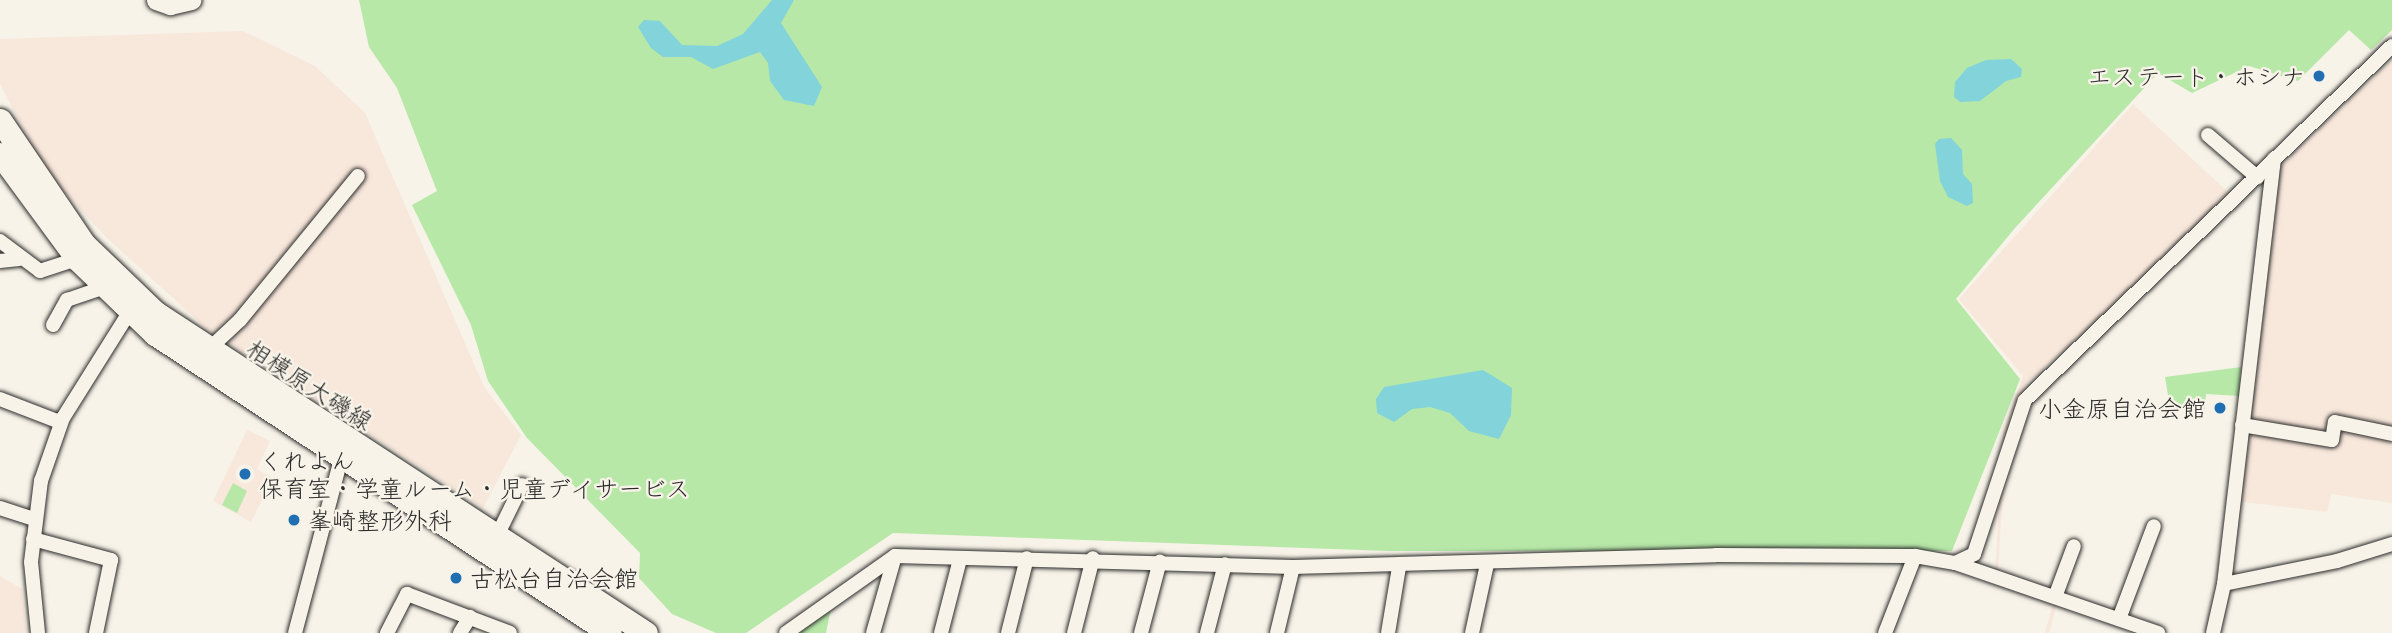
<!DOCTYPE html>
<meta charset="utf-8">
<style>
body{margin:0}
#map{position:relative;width:2392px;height:633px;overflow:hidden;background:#f7f3e8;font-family:Mali,"Klee One",sans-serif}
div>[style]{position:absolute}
.built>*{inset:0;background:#f8e7db}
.green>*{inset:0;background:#b7e8a8}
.water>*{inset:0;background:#82d3da}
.roads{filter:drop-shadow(0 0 2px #2b2b2b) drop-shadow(0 0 2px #2b2b2b)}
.street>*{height:14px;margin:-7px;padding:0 7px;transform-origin:7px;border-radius:7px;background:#f7f3e8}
.secondary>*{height:19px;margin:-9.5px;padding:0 9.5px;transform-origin:9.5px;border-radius:9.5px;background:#f7f3e8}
.primary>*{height:23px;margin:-11.5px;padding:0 11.5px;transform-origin:11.5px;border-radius:11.5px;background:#f7f3e8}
.dots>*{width:19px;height:19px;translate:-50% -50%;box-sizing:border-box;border:4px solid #f7f3e8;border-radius:50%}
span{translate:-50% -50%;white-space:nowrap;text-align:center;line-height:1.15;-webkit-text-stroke:5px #f7f3e8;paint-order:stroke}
.poi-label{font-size:24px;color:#2b2b2b}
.right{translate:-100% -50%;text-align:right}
.left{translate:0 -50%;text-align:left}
.street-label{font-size:24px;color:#2b2b2b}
</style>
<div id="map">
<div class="built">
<div style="clip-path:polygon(243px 31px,315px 66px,365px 113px,484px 387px,521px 435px,483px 508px,208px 330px,107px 238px,47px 174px,0 84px,0 39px)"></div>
<div style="clip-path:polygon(2392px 60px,2392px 503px,2331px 494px,2327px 512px,2236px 501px,2279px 173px,2232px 199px,2025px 385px,2006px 433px,1998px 573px,2061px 590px,2049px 633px,2045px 633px,2056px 592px,1995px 574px,2003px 432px,2023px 376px,1959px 299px,2133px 104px,2231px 195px,2273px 174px)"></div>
<div style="clip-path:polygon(247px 430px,270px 441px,257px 469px,273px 478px,251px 522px,213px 501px)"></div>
<div style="clip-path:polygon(0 576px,22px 589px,26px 633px,0 633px)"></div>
</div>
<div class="green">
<div style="clip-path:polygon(359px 0,2392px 0,2392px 30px,2371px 50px,2349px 30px,2298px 81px,2249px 66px,2192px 93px,2158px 73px,2015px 228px,1956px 299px,2020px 379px,1952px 551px,1388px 551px,893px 533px,746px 633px,716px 633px,672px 614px,639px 578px,640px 553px,527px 438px,488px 381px,471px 325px,412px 205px,437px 191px,397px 88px,369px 47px)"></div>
<div style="clip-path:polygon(2241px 367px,2239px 396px,2206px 394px,2205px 409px,2170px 407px,2165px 377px)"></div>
<div style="clip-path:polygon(233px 483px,247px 491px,237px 513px,222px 505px)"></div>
<div style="clip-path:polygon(831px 608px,826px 633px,797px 633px)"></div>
</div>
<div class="water">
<div style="clip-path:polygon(772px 0,794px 0,781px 23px,822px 87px,814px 106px,784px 100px,770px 81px,768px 63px,760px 52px,713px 69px,691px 57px,663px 57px,651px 48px,638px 27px,644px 20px,660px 21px,682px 45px,717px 46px,743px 34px)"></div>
<div style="clip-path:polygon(2011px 59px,2022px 69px,2021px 77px,2006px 81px,1980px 101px,1960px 102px,1954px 97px,1955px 82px,1967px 68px,1986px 60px)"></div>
<div style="clip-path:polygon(1951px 138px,1962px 150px,1963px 174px,1972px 184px,1973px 203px,1967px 206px,1948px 197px,1940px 181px,1935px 144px,1939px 139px)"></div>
<div style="clip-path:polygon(1483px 370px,1512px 388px,1511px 415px,1499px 439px,1469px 431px,1450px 413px,1430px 407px,1412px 409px,1394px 422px,1377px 413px,1376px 399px,1384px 387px)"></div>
</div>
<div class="roads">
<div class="street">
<div style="left:2208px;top:135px;width:65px;rotate:40.6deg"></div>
<div style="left:0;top:241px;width:50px;rotate:36.9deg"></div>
<div style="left:40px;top:271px;width:39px;rotate:-18deg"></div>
<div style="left:0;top:261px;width:19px;rotate:-6deg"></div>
<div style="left:53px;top:325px;width:29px;rotate:-61deg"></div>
<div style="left:67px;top:300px;width:39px;rotate:-19deg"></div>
<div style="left:208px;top:350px;width:44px;rotate:-43.2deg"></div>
<div style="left:240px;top:320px;width:186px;rotate:-50.7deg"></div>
<div style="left:0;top:399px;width:64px;rotate:21deg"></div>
<div style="left:2242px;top:425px;width:91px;rotate:9.5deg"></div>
<div style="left:2332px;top:440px;width:18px;rotate:-81deg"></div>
<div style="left:2335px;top:422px;width:58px;rotate:11.9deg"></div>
<div style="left:0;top:508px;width:36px;rotate:18deg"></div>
<div style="left:496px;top:538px;width:59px;rotate:-63.9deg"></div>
<div style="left:33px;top:539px;width:81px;rotate:15.1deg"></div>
<div style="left:111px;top:560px;width:75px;rotate:101.6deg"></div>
<div style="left:1955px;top:563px;width:21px;rotate:-25deg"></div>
<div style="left:1974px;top:554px;width:162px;rotate:-71.7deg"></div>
<div style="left:2025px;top:400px;width:510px;rotate:-43.97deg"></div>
<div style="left:2224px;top:584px;width:115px;rotate:-11.5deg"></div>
<div style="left:2337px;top:561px;width:58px;rotate:-17.2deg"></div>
<div style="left:2055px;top:597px;width:54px;rotate:-69.6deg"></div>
<div style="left:2119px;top:619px;width:99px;rotate:-69.4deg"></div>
<div style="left:38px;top:633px;width:71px;rotate:-95.6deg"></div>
<div style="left:31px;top:562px;width:82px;rotate:-83deg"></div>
<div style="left:41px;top:481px;width:67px;rotate:-70.8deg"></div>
<div style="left:63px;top:418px;width:133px;rotate:-57.9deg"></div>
<div style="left:295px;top:633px;width:180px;rotate:-75.2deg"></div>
<div style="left:387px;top:633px;width:44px;rotate:-62.9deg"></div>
<div style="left:407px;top:594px;width:110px;rotate:20.7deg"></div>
<div style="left:460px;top:633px;width:19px;rotate:-58deg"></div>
<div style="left:786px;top:633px;width:133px;rotate:-35.2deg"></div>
<div style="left:895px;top:556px;width:398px;rotate:1.6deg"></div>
<div style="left:1293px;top:567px;width:423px;rotate:-1.6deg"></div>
<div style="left:1716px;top:555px;width:199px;rotate:0.3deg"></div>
<div style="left:1915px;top:556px;width:41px;rotate:9.9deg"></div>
<div style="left:1955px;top:563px;width:215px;rotate:19deg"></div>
<div style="left:873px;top:633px;width:80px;rotate:-74.1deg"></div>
<div style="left:941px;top:633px;width:76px;rotate:-75.6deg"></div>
<div style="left:1008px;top:633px;width:77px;rotate:-75.8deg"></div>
<div style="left:1074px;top:633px;width:77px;rotate:-75.8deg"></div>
<div style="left:1141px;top:633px;width:74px;rotate:-75.2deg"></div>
<div style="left:1207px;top:633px;width:71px;rotate:-75.4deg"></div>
<div style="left:1277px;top:633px;width:68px;rotate:-76.4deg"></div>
<div style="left:1388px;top:633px;width:67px;rotate:-80.5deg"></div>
<div style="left:1472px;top:633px;width:71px;rotate:-77.7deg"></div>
<div style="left:1885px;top:633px;width:83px;rotate:-68.7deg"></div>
<div style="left:2213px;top:633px;width:50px;rotate:-77.3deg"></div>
<div style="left:2224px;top:584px;width:428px;rotate:-83.3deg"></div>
</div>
<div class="secondary">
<div style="left:156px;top:0;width:15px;rotate:20deg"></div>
<div style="left:170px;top:5px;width:22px;rotate:-13deg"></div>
</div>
<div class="primary">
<div style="left:0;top:120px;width:150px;rotate:55.9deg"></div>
<div style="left:84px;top:244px;width:100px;rotate:43.8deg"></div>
<div style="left:156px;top:313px;width:585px;rotate:33.15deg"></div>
<div style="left:0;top:154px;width:130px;rotate:53.7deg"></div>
<div style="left:77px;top:259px;width:108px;rotate:43.9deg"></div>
<div style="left:155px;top:334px;width:544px;rotate:33.31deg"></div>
</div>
</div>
<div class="dots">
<div style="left:2319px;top:76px;background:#1f6fb2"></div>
<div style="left:2220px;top:408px;background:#1f6fb2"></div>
<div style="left:245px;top:474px;background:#1f6fb2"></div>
<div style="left:294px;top:520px;background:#1f6fb2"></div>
<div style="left:456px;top:578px;background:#1f6fb2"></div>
</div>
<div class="poi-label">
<span class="right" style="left:2305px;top:76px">エステート・ホシナ</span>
<span class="right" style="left:2206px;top:408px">小金原自治会館</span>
<span class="left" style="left:259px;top:474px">くれよん<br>保育室・学童ルーム・児童デイサービス</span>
<span class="left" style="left:308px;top:520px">峯崎整形外科</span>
<span class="left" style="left:470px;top:578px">古松台自治会館</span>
</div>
<div class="street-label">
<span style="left:310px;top:384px;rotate:33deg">相模原大磯線</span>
</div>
</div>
